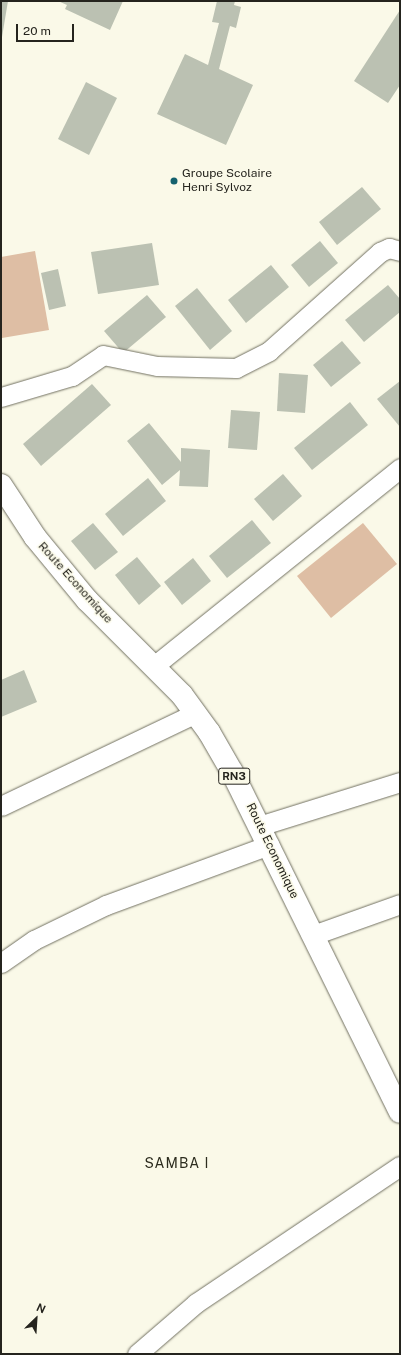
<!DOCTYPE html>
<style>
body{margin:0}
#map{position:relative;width:401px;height:1355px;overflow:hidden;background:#faf9e8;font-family:"Public Sans",sans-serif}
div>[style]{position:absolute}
.green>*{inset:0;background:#debea4}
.building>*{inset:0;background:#bbc1b2}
.roads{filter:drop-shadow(0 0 1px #727162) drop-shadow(0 0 1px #727162)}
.minor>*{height:19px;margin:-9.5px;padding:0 9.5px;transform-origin:9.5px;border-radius:9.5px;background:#fff}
.highway>*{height:22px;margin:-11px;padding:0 11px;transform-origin:11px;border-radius:11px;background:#fff}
.dots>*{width:11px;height:11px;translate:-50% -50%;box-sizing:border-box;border:2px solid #faf9e8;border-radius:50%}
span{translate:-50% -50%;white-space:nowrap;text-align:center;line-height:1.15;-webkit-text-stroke:3px #faf9e8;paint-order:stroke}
.shield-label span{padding:1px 3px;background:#faf9e8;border:1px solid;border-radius:3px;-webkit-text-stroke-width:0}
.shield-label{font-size:11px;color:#25241e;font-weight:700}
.poi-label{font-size:12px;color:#25241e}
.left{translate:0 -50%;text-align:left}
.street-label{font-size:12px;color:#25241e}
.quarter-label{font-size:14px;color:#2d2d1f;letter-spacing:1px}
.frame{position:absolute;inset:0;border:2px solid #25241e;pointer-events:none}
.north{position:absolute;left:16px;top:1299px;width:40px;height:40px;-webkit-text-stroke:3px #faf9e8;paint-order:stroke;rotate:25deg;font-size:11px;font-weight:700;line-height:16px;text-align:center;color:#25241e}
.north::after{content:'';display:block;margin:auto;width:14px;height:18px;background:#25241e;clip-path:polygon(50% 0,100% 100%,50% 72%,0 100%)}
.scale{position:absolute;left:16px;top:24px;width:58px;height:18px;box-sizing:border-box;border:2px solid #25241e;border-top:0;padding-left:5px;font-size:12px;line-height:14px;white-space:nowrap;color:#25241e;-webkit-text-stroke:3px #faf9e8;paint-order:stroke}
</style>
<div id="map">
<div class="green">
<div style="clip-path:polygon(35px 251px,49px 330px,2px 338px,1px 257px)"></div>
<div style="clip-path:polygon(363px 523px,397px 564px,331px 618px,297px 576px)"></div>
</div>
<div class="building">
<div style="clip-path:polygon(1px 1px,8px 1px,2px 37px,1px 37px)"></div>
<div style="clip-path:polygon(58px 1px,123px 1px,110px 30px,65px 9px,67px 5px)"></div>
<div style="clip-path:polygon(217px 1px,235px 1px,234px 5px,241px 7px,236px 28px,230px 26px,219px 69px,253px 85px,226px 145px,157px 114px,185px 54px,208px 65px,219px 23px,212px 22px)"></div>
<div style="clip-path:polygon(400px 10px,400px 85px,388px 103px,354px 81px)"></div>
<div style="clip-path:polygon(86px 82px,117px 98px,89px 155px,58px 139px)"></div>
<div style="clip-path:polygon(362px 187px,381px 209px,337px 245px,319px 222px)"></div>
<div style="clip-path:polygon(320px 241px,338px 263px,309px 287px,291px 265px)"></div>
<div style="clip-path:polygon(152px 243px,159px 285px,98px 294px,91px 252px)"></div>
<div style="clip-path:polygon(271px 265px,289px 287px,246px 323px,228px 300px)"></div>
<div style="clip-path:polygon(58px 269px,66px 306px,49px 310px,41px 273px)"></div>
<div style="clip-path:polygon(388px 285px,400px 299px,400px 312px,364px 342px,345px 320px)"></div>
<div style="clip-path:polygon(197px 288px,232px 331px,210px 350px,175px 306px)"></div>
<div style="clip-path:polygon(147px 295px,166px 317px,123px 353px,104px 331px)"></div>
<div style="clip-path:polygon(342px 341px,361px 363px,331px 387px,313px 365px)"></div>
<div style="clip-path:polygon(279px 373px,308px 375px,305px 413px,277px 411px)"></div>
<div style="clip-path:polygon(400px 381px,400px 427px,377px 399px)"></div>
<div style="clip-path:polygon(92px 384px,111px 405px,41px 466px,23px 444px)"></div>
<div style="clip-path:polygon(350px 402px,368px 425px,312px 470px,294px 448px)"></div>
<div style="clip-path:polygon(231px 410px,260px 412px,257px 450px,228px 448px)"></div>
<div style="clip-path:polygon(149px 423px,181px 462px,181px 448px,210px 450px,208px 487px,179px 486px,180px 470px,162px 485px,127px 441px)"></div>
<div style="clip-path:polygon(283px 474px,302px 496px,273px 521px,254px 499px)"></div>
<div style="clip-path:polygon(148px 478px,166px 501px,123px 536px,105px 514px)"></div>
<div style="clip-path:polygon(252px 520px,271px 543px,227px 578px,209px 556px)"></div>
<div style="clip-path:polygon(93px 523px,118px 552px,95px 570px,71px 541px)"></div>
<div style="clip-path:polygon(137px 557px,161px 586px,139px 605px,115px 575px)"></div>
<div style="clip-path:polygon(193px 558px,211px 581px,182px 605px,164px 582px)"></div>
<div style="clip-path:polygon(24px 670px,37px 702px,1px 717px,1px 680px)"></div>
</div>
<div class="roads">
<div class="minor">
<div style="left:1px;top:397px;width:74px;rotate:-16.5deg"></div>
<div style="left:72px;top:376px;width:37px;rotate:-34deg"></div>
<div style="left:103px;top:355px;width:55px;rotate:11.5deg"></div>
<div style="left:157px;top:366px;width:79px;rotate:1.5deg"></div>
<div style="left:236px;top:368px;width:37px;rotate:-27deg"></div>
<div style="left:269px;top:351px;width:149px;rotate:-41.7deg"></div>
<div style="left:380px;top:252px;width:10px;rotate:-24deg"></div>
<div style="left:389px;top:248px;width:11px;rotate:15deg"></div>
<div style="left:154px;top:666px;width:316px;rotate:-38.8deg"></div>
<div style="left:1px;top:806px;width:216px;rotate:-25.5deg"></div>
<div style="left:259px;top:826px;width:148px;rotate:-17.3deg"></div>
<div style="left:313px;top:935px;width:92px;rotate:-19.6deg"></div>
<div style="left:1px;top:963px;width:40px;rotate:-34.9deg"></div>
<div style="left:34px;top:940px;width:80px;rotate:-25.9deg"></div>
<div style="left:106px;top:905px;width:174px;rotate:-20.2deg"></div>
<div style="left:137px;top:1354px;width:78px;rotate:-40.8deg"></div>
<div style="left:196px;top:1303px;width:246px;rotate:-33.9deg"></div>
</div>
<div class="highway">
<div style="left:1px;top:485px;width:62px;rotate:56.8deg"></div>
<div style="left:35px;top:537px;width:82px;rotate:50.5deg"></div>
<div style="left:87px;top:600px;width:134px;rotate:45deg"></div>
<div style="left:182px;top:695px;width:46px;rotate:53.9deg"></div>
<div style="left:209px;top:732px;width:46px;rotate:60.1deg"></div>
<div style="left:232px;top:772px;width:379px;rotate:63.7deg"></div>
</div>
</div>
<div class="dots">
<div style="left:174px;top:181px;background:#14616d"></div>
</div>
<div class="shield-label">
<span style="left:234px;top:776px">RN3</span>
</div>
<div class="poi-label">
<span class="left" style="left:182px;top:181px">Groupe Scolaire<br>Henri Sylvoz</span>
</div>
<div class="street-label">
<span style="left:75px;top:583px;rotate:48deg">Route Economique</span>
<span style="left:272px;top:851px;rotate:64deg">Route Economique</span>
</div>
<div class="quarter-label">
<span style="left:177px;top:1163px">SAMBA I</span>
</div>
<div class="frame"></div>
<div class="north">N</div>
<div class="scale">20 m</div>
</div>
